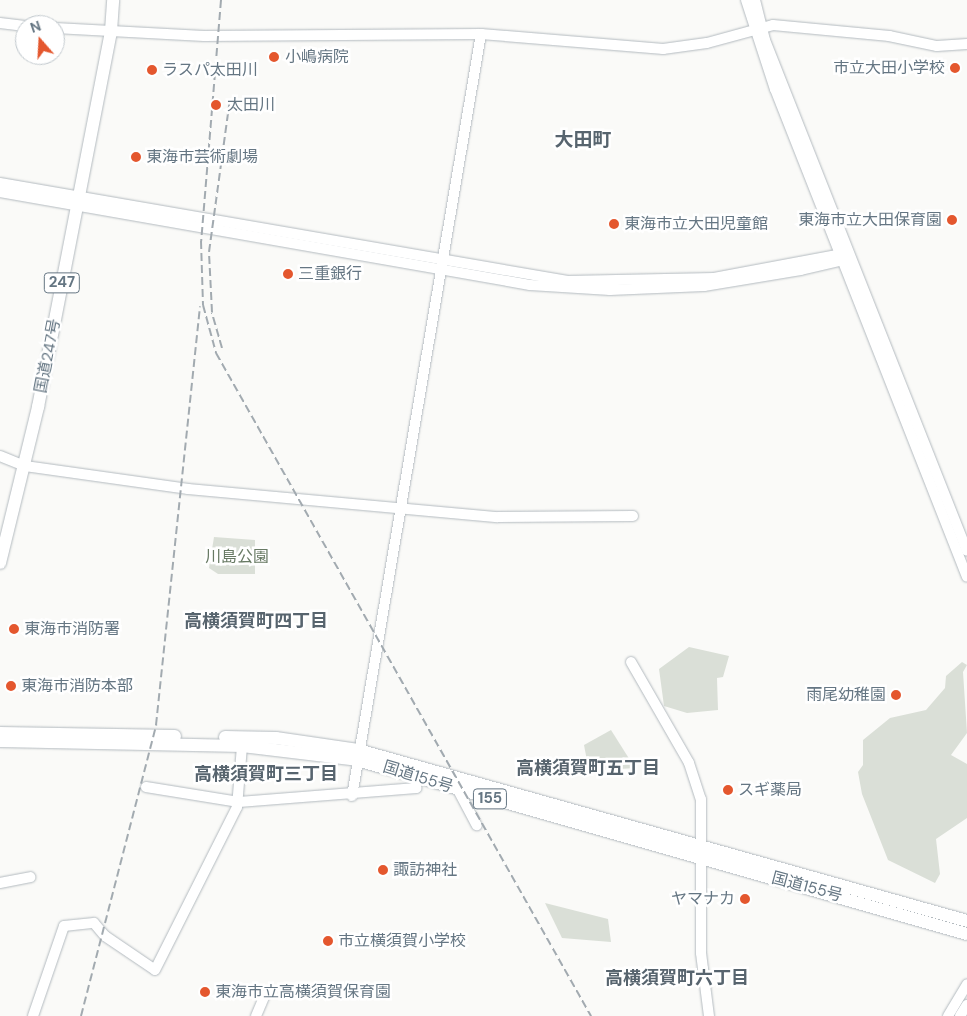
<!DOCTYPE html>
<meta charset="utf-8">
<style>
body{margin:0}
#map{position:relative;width:967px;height:1016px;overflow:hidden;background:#fafaf8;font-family:"DM Sans","Noto Sans JP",sans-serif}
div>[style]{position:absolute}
.green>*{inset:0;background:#dadfd7}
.roads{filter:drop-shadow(0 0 1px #b3babf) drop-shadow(0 0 1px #b3babf)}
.secondary>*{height:10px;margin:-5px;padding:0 5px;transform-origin:5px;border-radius:5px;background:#fff}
.highway>*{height:12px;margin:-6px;padding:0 6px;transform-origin:6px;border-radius:6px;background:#fff}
.rail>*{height:2px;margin-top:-1px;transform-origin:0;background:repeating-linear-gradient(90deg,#a2aab0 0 8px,transparent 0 12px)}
.dots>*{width:14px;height:14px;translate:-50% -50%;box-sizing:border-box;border:2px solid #fff;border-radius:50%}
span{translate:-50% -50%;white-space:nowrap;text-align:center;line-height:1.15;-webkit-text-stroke:5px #fff;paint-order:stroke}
.shield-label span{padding:1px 4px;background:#fff;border:1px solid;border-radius:4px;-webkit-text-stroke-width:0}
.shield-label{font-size:15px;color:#657683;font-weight:700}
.poi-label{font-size:16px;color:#657683}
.left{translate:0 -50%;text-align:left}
.right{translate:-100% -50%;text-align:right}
.street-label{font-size:16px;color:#657683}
.park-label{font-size:16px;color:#687a64}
.neighbourhood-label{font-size:18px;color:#57646e;font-weight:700}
.quarter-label{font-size:19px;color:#57646e;font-weight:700}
.north{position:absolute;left:15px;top:15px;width:50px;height:50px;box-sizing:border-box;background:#fff;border:1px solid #c1c8cd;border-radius:50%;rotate:341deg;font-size:14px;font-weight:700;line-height:20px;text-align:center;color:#657683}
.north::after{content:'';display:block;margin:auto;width:18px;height:22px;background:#e4572e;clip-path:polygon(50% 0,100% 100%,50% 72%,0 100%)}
</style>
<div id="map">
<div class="green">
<div style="clip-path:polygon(214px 537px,255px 540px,255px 574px,218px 574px,209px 568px)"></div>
<div style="clip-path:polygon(689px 647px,729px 656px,723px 677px,717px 678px,718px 710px,687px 713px,664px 706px,659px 669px)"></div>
<div style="clip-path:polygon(962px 662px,967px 665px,963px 672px,967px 733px,951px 755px,967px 764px,967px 818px,936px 839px,940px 874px,935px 883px,888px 860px,862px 794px,858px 772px,863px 765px,863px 740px,890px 718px,926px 710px,945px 688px,946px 676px)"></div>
<div style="clip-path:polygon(611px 730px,635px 768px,589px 771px,584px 745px)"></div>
<div style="clip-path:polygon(545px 903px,608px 919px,611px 942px,562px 938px)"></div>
</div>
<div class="roads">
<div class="secondary">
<div style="left:746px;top:0;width:94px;rotate:72deg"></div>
<div style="left:775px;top:89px;width:524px;rotate:68.52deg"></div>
<div style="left:755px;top:0;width:41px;rotate:76deg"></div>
<div style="left:765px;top:40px;width:549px;rotate:68.43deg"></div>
<div style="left:0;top:23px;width:25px;rotate:7deg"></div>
<div style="left:55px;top:28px;width:149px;rotate:3.1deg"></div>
<div style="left:204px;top:36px;width:277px;rotate:-0.4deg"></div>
<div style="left:481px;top:34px;width:183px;rotate:4.7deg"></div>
<div style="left:663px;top:49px;width:44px;rotate:-7.8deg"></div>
<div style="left:707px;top:43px;width:68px;rotate:-15.3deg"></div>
<div style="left:773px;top:25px;width:117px;rotate:5.4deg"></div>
<div style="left:889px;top:36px;width:49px;rotate:11.8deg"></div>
<div style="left:937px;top:46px;width:30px;rotate:-4deg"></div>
<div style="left:0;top:183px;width:576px;rotate:9.79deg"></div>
<div style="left:568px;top:281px;width:146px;rotate:-1.2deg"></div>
<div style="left:714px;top:278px;width:136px;rotate:-10.6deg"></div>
<div style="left:0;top:192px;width:538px;rotate:9.95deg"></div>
<div style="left:530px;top:285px;width:80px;rotate:3.6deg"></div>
<div style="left:610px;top:290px;width:94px;rotate:-2.4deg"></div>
<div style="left:704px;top:286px;width:98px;rotate:-9.4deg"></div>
<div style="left:801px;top:270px;width:43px;rotate:-13.4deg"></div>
<div style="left:843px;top:260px;width:9px;rotate:-54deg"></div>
<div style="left:0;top:456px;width:27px;rotate:22deg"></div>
<div style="left:25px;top:466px;width:165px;rotate:8deg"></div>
<div style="left:188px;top:489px;width:311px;rotate:5.2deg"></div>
<div style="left:498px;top:517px;width:135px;rotate:-0.4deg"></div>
<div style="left:631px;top:662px;width:116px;rotate:60.1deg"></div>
<div style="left:689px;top:763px;width:38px;rotate:72deg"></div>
<div style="left:701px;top:799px;width:154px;rotate:90deg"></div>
<div style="left:701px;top:953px;width:64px;rotate:82.8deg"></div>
<div style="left:146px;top:787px;width:94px;rotate:9.2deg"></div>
<div style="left:239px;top:802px;width:178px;rotate:-4.5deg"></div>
<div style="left:416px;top:788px;width:12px;rotate:-85deg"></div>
<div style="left:458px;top:790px;width:40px;rotate:62deg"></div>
<div style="left:352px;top:796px;width:773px;rotate:-80.39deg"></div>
<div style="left:0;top:883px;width:31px;rotate:-11deg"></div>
<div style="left:33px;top:1016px;width:95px;rotate:-71deg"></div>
<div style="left:64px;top:926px;width:30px;rotate:-6deg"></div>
<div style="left:94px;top:923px;width:17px;rotate:50deg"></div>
<div style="left:105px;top:936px;width:60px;rotate:34.2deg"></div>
<div style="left:155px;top:970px;width:182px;rotate:-63.3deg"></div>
<div style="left:237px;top:807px;width:61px;rotate:-85.3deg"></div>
<div style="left:256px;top:1016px;width:23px;rotate:-67deg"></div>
<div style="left:948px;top:1016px;width:37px;rotate:-59deg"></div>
<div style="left:960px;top:1016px;width:13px;rotate:-58deg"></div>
</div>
<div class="highway">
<div style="left:0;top:563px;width:161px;rotate:-76.3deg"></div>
<div style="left:38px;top:407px;width:383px;rotate:-79deg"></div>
<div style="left:111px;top:31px;width:31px;rotate:-86deg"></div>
<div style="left:0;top:733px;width:175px;rotate:1deg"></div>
<div style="left:225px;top:737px;width:51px;rotate:1.1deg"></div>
<div style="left:276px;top:738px;width:83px;rotate:8.3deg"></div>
<div style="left:358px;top:750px;width:633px;rotate:15.68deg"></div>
<div style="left:0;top:741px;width:242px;rotate:1.2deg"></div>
<div style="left:242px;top:746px;width:116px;rotate:6.9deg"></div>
<div style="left:357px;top:760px;width:634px;rotate:15.92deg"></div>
</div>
</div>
<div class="rail">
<div style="left:221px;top:0;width:242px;rotate:94.7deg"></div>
<div style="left:201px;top:241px;width:64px;rotate:88.2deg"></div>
<div style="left:203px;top:305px;width:50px;rotate:74.8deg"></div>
<div style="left:216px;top:353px;width:762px;rotate:60.51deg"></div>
<div style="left:222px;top:348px;width:37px;rotate:-106deg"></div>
<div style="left:212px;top:312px;width:60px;rotate:-92.9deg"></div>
<div style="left:209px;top:252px;width:154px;rotate:-82.2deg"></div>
<div style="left:81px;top:1016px;width:301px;rotate:-75.5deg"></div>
<div style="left:156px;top:725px;width:421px;rotate:-84deg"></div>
</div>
<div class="dots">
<div style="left:274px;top:57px;background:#e4572e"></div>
<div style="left:955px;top:68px;background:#e4572e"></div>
<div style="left:152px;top:70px;background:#e4572e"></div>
<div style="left:216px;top:105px;background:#e4572e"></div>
<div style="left:136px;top:157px;background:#e4572e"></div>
<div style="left:952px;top:220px;background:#e4572e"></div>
<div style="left:614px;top:224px;background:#e4572e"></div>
<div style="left:288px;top:274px;background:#e4572e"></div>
<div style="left:14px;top:629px;background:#e4572e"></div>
<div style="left:11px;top:686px;background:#e4572e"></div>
<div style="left:896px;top:695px;background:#e4572e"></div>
<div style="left:728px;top:790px;background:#e4572e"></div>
<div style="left:383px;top:870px;background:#e4572e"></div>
<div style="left:745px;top:899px;background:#e4572e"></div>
<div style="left:328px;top:941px;background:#e4572e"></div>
<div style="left:205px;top:992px;background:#e4572e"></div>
</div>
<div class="shield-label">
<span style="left:62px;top:283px">247</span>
<span style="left:490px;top:799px">155</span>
</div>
<div class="poi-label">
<span class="left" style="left:285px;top:57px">小嶋病院</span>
<span class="right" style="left:945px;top:68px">市立大田小学校</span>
<span class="left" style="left:162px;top:70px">ラスパ太田川</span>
<span class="left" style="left:227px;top:105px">太田川</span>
<span class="left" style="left:146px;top:157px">東海市芸術劇場</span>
<span class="right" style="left:942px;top:220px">東海市立大田保育園</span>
<span class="left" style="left:624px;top:224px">東海市立大田児童館</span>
<span class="left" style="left:298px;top:274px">三重銀行</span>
<span class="left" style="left:24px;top:629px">東海市消防署</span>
<span class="left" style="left:21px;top:686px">東海市消防本部</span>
<span class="right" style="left:886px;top:695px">雨尾幼稚園</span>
<span class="left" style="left:738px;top:790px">スギ薬局</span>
<span class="left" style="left:393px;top:870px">諏訪神社</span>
<span class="right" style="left:735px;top:899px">ヤマナカ</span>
<span class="left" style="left:338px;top:941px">市立横須賀小学校</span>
<span class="left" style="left:215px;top:992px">東海市立高横須賀保育園</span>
</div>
<div class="street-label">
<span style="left:48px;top:356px;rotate:-79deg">国道247号</span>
<span style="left:418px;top:777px;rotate:17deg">国道155号</span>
<span style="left:807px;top:887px;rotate:15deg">国道155号</span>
</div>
<div class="park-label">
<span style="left:237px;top:557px">川島公園</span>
</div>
<div class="neighbourhood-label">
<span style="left:256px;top:621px">高横須賀町四丁目</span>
<span style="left:588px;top:768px">高横須賀町五丁目</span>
<span style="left:266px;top:774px">高横須賀町三丁目</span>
<span style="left:677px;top:978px">高横須賀町六丁目</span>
</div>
<div class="quarter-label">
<span style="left:583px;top:140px">大田町</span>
</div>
<div class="north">N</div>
</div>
